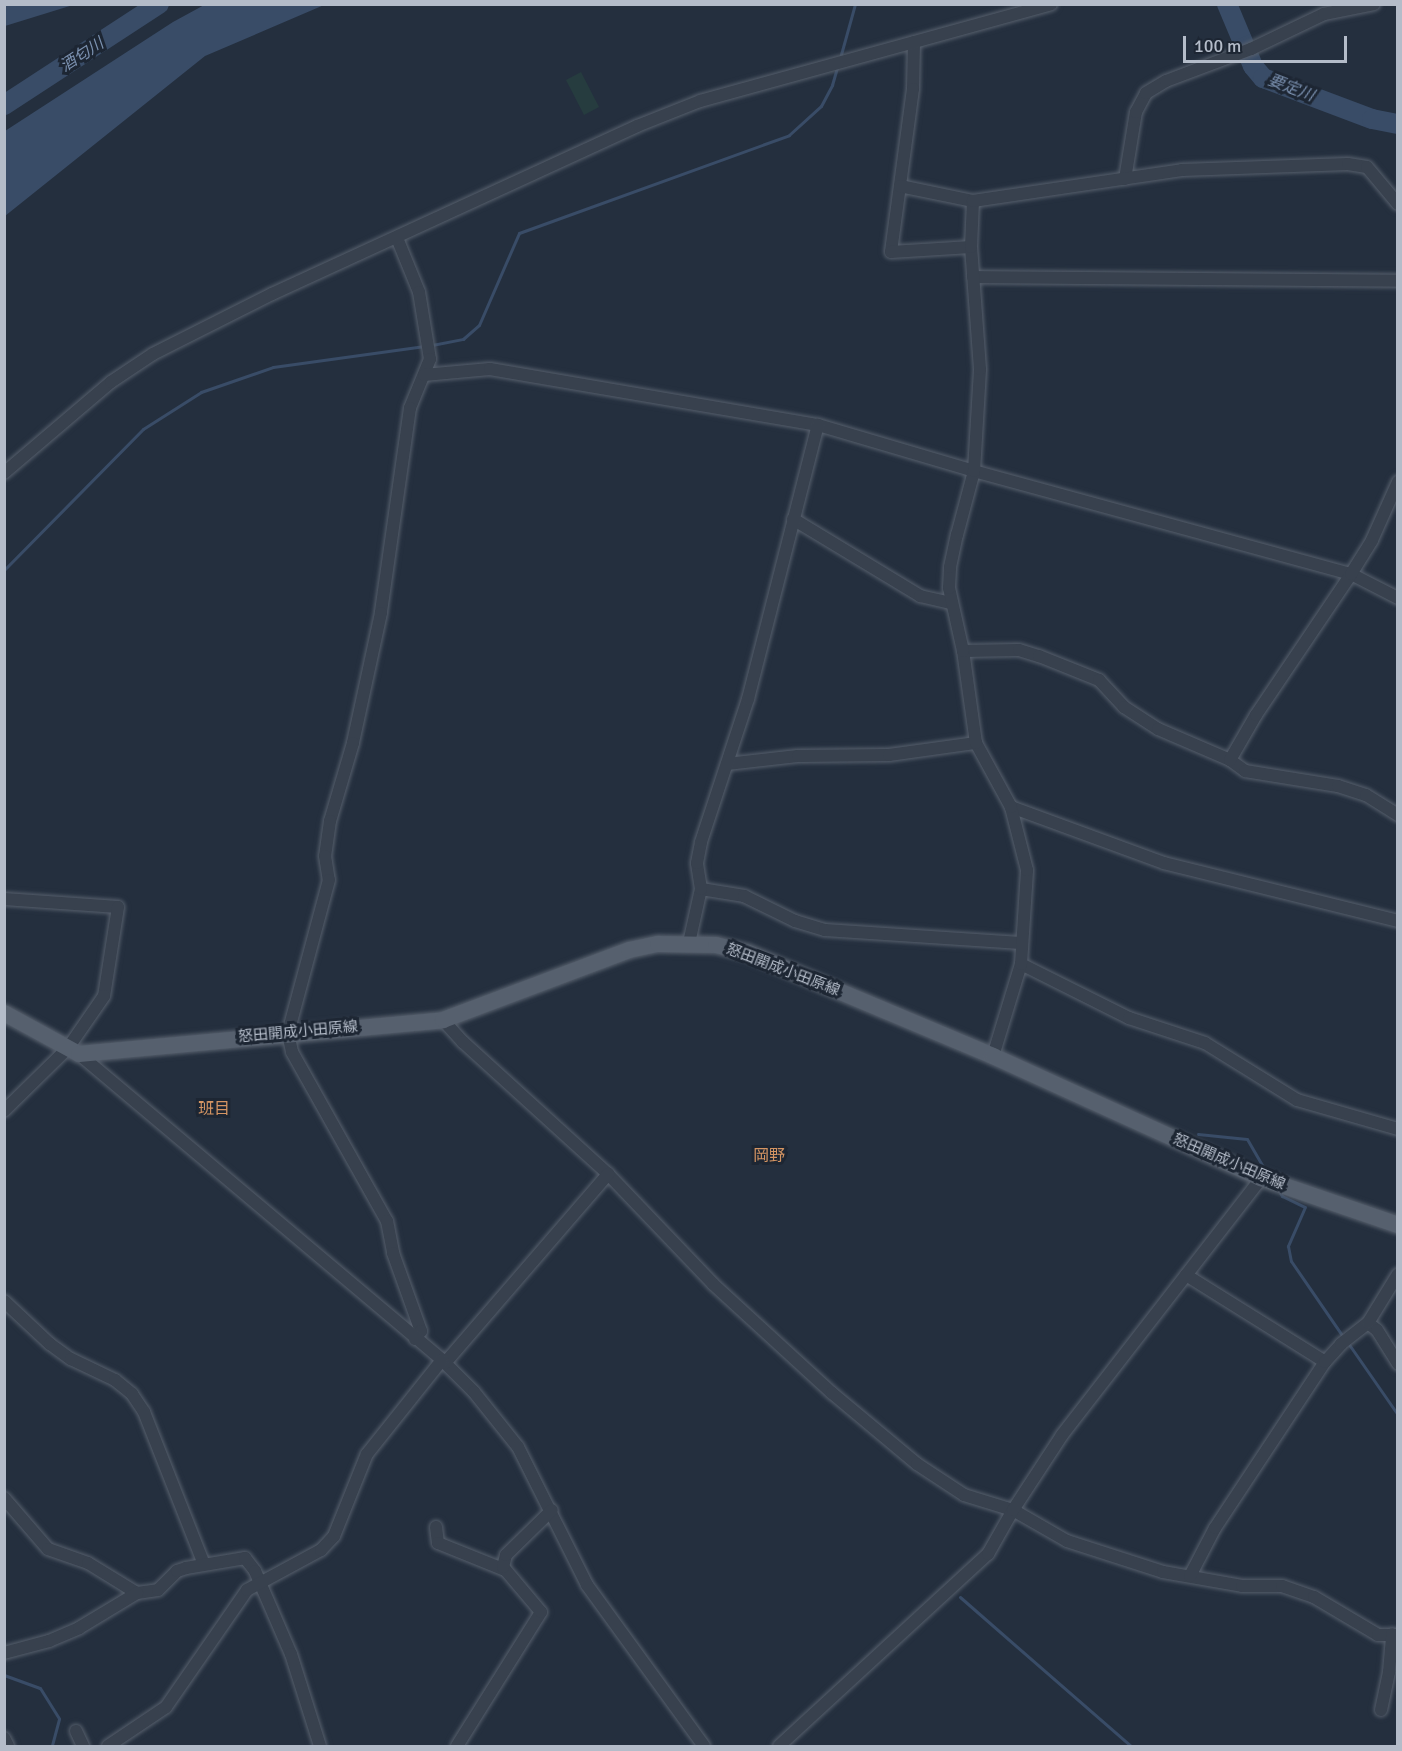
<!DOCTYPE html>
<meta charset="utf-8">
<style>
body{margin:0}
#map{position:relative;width:1402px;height:1751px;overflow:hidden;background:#242f3e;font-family:Signika,"Noto Sans JP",sans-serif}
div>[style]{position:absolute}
.green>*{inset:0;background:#263c3f}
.water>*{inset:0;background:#394c67}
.stream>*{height:3px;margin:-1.5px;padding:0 1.5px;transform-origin:1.5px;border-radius:1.5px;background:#394c67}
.river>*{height:20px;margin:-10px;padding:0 10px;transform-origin:10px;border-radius:10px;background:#394c67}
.roads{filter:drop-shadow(0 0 2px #565f6c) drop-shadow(0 0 2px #565f6c)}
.minor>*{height:12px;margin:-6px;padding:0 6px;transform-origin:6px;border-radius:6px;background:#38414e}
.major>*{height:16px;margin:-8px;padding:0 8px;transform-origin:8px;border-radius:8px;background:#56606e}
span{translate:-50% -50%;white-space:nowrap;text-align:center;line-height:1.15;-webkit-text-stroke:6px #1d2633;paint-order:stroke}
.street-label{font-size:15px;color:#b4bcc9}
.water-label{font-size:16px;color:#7c92b1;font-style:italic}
.neighbourhood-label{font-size:16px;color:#d59563}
.frame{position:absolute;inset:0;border:6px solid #b4bcc9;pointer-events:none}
.scale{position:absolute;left:1183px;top:36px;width:164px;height:27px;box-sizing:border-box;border:3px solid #b4bcc9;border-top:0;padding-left:8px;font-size:18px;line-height:21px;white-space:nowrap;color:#b4bcc9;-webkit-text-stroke:4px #1d2633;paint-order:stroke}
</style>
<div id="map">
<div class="green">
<div style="clip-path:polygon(581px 72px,599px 107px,584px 115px,566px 80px)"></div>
</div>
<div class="water">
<div style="clip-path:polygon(5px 4px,73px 4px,73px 5px,5px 26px)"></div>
<div style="clip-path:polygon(206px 4px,324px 5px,205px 56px,5px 216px,5px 131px,173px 22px)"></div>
</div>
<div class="stream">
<div style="left:840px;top:58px;width:56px;rotate:-74.5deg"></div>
<div style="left:432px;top:345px;width:32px;rotate:-11deg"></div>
<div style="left:463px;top:339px;width:21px;rotate:-41deg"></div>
<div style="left:479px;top:325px;width:100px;rotate:-66.5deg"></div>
<div style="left:519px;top:233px;width:287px;rotate:-19.9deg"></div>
<div style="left:789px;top:135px;width:43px;rotate:-42.2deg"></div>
<div style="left:821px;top:106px;width:24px;rotate:-62deg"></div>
<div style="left:832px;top:85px;width:19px;rotate:-74deg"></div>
<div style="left:4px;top:570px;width:198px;rotate:-45.4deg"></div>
<div style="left:143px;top:429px;width:69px;rotate:-32.5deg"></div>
<div style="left:201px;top:392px;width:76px;rotate:-19.1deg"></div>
<div style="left:273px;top:367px;width:153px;rotate:-7.9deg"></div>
<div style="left:1198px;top:1134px;width:49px;rotate:5.8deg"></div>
<div style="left:1247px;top:1139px;width:39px;rotate:60deg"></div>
<div style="left:1279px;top:1191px;width:6px;rotate:59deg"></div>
<div style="left:1282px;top:1196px;width:25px;rotate:26deg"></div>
<div style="left:1305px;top:1207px;width:43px;rotate:113.6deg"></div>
<div style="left:1288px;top:1246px;width:15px;rotate:79deg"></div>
<div style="left:1291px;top:1261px;width:93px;rotate:55.5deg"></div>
<div style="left:1348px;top:1343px;width:88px;rotate:55.2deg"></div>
<div style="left:960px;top:1597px;width:227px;rotate:41.1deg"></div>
<div style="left:4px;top:1675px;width:38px;rotate:20deg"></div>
<div style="left:40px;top:1688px;width:36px;rotate:58deg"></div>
<div style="left:59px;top:1719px;width:28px;rotate:105deg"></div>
</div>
<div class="river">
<div style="left:1227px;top:4px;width:67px;rotate:67.2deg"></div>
<div style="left:1253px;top:66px;width:16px;rotate:50deg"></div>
<div style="left:1263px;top:78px;width:116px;rotate:20.6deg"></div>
<div style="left:1372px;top:119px;width:26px;rotate:11deg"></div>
<div style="left:4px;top:105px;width:185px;rotate:-33.1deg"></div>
</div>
<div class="roads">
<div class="minor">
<div style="left:914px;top:42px;width:47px;rotate:91.2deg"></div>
<div style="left:913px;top:89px;width:164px;rotate:97.7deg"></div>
<div style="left:891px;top:252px;width:80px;rotate:-3.6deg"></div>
<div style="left:1125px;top:179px;width:68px;rotate:-80.7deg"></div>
<div style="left:1136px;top:112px;width:21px;rotate:-62deg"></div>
<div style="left:1146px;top:93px;width:23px;rotate:-31deg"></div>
<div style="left:1166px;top:81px;width:91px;rotate:-20.6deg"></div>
<div style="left:1251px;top:49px;width:81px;rotate:-25.6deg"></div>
<div style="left:1324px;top:14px;width:51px;rotate:-11.3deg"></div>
<div style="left:900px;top:186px;width:75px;rotate:11.6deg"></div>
<div style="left:397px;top:238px;width:58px;rotate:67.8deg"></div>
<div style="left:419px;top:292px;width:68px;rotate:80.7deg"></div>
<div style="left:430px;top:359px;width:53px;rotate:112.2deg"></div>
<div style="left:410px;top:408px;width:207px;rotate:98.1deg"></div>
<div style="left:381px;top:613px;width:133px;rotate:102.2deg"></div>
<div style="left:353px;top:743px;width:81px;rotate:106.4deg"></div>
<div style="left:330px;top:821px;width:35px;rotate:98deg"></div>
<div style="left:325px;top:856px;width:24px;rotate:81deg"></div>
<div style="left:329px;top:880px;width:158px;rotate:105deg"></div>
<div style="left:288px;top:1033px;width:19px;rotate:78deg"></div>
<div style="left:292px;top:1052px;width:194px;rotate:60.7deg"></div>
<div style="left:387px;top:1221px;width:33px;rotate:79deg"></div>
<div style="left:393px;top:1253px;width:83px;rotate:70.3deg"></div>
<div style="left:421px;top:1331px;width:10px;rotate:127deg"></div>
<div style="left:973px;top:277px;width:425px;rotate:0.5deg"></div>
<div style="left:424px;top:375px;width:66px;rotate:-5.2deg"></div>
<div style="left:490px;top:369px;width:333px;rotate:9.7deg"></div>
<div style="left:818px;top:425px;width:163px;rotate:16.4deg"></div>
<div style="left:974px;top:471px;width:391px;rotate:15.3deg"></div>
<div style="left:1351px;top:574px;width:53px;rotate:27.1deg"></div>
<div style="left:4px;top:473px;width:140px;rotate:-40.4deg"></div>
<div style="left:111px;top:382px;width:50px;rotate:-33.7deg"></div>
<div style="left:153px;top:354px;width:133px;rotate:-26.8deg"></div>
<div style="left:272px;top:294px;width:402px;rotate:-24.7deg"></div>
<div style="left:637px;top:126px;width:68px;rotate:-21.6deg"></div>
<div style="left:700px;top:101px;width:364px;rotate:-15.4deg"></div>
<div style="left:793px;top:519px;width:149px;rotate:31.2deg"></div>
<div style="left:920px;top:596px;width:32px;rotate:13deg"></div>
<div style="left:963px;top:651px;width:56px;rotate:-1deg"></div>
<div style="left:1019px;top:650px;width:21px;rotate:17deg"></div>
<div style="left:1039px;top:656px;width:65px;rotate:21.8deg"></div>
<div style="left:1099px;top:680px;width:37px;rotate:47deg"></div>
<div style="left:1124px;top:707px;width:40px;rotate:32.9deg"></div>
<div style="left:1158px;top:729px;width:78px;rotate:23.3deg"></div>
<div style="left:1230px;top:760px;width:19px;rotate:36deg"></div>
<div style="left:1245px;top:771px;width:94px;rotate:9.2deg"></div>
<div style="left:1338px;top:786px;width:29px;rotate:18deg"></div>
<div style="left:1366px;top:795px;width:38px;rotate:32deg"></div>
<div style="left:1230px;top:760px;width:52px;rotate:-60deg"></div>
<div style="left:1256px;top:715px;width:170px;rotate:-56deg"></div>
<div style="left:1351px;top:574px;width:40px;rotate:-58deg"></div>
<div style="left:1372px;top:540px;width:64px;rotate:-65.9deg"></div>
<div style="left:727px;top:764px;width:71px;rotate:-6.4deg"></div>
<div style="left:798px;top:756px;width:91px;rotate:-0.6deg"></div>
<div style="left:889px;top:755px;width:88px;rotate:-7.9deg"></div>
<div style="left:1011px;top:807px;width:163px;rotate:20.1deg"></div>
<div style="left:1164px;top:863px;width:241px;rotate:13.9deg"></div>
<div style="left:701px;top:889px;width:44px;rotate:9.2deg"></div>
<div style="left:744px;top:896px;width:57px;rotate:26.1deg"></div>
<div style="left:795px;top:921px;width:31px;rotate:17deg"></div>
<div style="left:825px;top:930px;width:196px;rotate:3.8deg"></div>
<div style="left:4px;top:899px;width:114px;rotate:4deg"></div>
<div style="left:118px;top:907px;width:90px;rotate:98.9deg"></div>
<div style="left:104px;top:996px;width:63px;rotate:124.7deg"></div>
<div style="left:68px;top:1048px;width:90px;rotate:135.5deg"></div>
<div style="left:689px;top:943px;width:55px;rotate:-77.5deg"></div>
<div style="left:701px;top:889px;width:26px;rotate:-99deg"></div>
<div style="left:697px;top:863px;width:21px;rotate:-79deg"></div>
<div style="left:701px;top:842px;width:151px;rotate:-71.8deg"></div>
<div style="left:748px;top:699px;width:283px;rotate:-75.7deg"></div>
<div style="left:1021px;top:964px;width:121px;rotate:26.6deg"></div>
<div style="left:1129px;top:1018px;width:80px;rotate:18.2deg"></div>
<div style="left:1205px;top:1043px;width:108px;rotate:31.8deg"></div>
<div style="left:1297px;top:1100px;width:105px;rotate:16deg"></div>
<div style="left:443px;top:1020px;width:30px;rotate:48deg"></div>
<div style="left:463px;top:1042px;width:196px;rotate:42.3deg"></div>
<div style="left:608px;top:1174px;width:152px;rotate:46.3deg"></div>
<div style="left:713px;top:1284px;width:161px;rotate:42.5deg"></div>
<div style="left:832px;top:1393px;width:111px;rotate:39.9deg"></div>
<div style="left:917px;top:1464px;width:56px;rotate:33.4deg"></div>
<div style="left:964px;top:1495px;width:51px;rotate:17deg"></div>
<div style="left:1013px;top:1510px;width:62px;rotate:29.9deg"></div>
<div style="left:1067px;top:1541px;width:101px;rotate:17.9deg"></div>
<div style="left:1163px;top:1572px;width:80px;rotate:10deg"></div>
<div style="left:1242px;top:1586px;width:40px"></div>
<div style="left:1282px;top:1586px;width:34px;rotate:19deg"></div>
<div style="left:1314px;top:1597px;width:74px;rotate:30.7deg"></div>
<div style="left:1378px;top:1635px;width:20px"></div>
<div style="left:79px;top:1054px;width:475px;rotate:40.1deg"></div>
<div style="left:442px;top:1360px;width:45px;rotate:45deg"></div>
<div style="left:474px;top:1392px;width:70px;rotate:51.3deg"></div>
<div style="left:518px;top:1447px;width:154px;rotate:63.4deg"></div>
<div style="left:587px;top:1585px;width:199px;rotate:54deg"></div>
<div style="left:993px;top:1056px;width:96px;rotate:-73.1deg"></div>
<div style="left:1021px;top:964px;width:94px;rotate:-86.3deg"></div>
<div style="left:1027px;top:870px;width:65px;rotate:-104.3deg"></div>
<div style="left:1011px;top:807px;width:73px;rotate:-118.7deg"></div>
<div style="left:976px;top:743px;width:93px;rotate:-98deg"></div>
<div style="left:963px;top:651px;width:65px;rotate:-102.5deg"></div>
<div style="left:949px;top:588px;width:21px;rotate:-87deg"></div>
<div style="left:950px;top:567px;width:33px;rotate:-78deg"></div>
<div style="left:957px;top:535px;width:66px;rotate:-75.1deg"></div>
<div style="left:974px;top:471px;width:102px;rotate:-86.6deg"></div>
<div style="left:980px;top:369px;width:122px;rotate:-94.2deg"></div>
<div style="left:971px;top:247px;width:46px;rotate:-87.5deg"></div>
<div style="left:973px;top:201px;width:211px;rotate:-8.4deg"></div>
<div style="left:1182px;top:170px;width:166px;rotate:-2.1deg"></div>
<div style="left:1348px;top:164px;width:19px;rotate:9deg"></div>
<div style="left:1367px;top:167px;width:48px;rotate:50deg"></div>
<div style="left:1186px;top:1275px;width:164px;rotate:32deg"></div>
<div style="left:4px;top:1301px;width:63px;rotate:43.1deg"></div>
<div style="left:50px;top:1344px;width:26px;rotate:36deg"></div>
<div style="left:71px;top:1359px;width:49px;rotate:25.5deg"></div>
<div style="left:115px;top:1380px;width:22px;rotate:39deg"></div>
<div style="left:132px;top:1394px;width:22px;rotate:56deg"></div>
<div style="left:144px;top:1412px;width:163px;rotate:68.5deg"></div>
<div style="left:1368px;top:1323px;width:11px;rotate:38deg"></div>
<div style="left:1377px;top:1330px;width:40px;rotate:58deg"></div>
<div style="left:445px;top:1363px;width:250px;rotate:-49.2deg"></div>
<div style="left:4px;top:1498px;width:67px;rotate:49.2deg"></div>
<div style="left:48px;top:1549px;width:42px;rotate:19.3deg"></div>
<div style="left:88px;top:1563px;width:57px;rotate:31.5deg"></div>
<div style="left:137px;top:1593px;width:21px;rotate:-8deg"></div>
<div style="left:158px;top:1590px;width:27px;rotate:-45deg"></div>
<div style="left:177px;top:1571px;width:9px;rotate:-18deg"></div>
<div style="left:186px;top:1568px;width:60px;rotate:-9.6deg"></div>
<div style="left:245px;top:1558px;width:16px;rotate:52deg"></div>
<div style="left:255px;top:1571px;width:90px;rotate:66.6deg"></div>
<div style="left:291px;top:1654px;width:96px;rotate:72.5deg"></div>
<div style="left:436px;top:1527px;width:16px;rotate:83deg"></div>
<div style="left:438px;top:1543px;width:72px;rotate:21.9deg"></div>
<div style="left:1190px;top:1576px;width:54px;rotate:-62.5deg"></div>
<div style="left:1215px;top:1528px;width:199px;rotate:-56.5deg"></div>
<div style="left:1325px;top:1362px;width:24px;rotate:-48deg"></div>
<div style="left:1341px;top:1344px;width:34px;rotate:-38deg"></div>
<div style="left:1368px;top:1323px;width:57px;rotate:-58.5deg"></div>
<div style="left:4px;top:1653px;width:47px;rotate:-14.9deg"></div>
<div style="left:49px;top:1641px;width:33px;rotate:-23deg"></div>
<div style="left:79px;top:1628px;width:68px;rotate:-31.1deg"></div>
<div style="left:1381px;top:1710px;width:39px;rotate:-78deg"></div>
<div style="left:1389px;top:1672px;width:38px;rotate:-85deg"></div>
<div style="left:76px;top:1731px;width:17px;rotate:65deg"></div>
<div style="left:4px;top:1738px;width:9px;rotate:63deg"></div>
<div style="left:108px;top:1746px;width:70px;rotate:-33.9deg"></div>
<div style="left:166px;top:1707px;width:142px;rotate:-55.3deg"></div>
<div style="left:247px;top:1590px;width:84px;rotate:-28.4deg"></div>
<div style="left:321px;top:1550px;width:19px;rotate:-47deg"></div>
<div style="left:334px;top:1536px;width:88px;rotate:-68.1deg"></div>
<div style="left:367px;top:1454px;width:120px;rotate:-51.4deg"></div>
<div style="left:457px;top:1746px;width:158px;rotate:-57.9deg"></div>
<div style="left:541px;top:1612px;width:59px;rotate:-130.2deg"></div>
<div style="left:503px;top:1567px;width:12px;rotate:-76deg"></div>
<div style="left:506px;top:1555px;width:64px;rotate:-44.4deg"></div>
<div style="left:779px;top:1746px;width:284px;rotate:-42.6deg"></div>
<div style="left:988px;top:1554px;width:51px;rotate:-60.4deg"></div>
<div style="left:1013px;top:1510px;width:90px;rotate:-56.8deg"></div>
<div style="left:1062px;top:1435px;width:325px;rotate:-52.2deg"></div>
</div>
<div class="major">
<div style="left:4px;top:1013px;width:85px;rotate:28.7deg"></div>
<div style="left:79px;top:1054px;width:366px;rotate:-5.3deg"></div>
<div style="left:443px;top:1020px;width:199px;rotate:-20.6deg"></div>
<div style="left:629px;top:950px;width:30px;rotate:-12deg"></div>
<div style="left:658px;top:944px;width:58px;rotate:1deg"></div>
<div style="left:716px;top:945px;width:33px;rotate:14deg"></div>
<div style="left:748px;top:953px;width:266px;rotate:22.8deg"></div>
<div style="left:993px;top:1056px;width:294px;rotate:24.5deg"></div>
<div style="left:1261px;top:1178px;width:145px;rotate:18.9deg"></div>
</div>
</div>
<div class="street-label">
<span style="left:783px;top:970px;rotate:21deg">怒田開成小田原線</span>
<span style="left:298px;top:1032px;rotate:-5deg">怒田開成小田原線</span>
<span style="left:1229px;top:1162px;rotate:23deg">怒田開成小田原線</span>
</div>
<div class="water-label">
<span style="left:82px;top:55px;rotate:-33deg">酒匂川</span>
<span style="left:1291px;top:88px;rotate:21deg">要定川</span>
</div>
<div class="neighbourhood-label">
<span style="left:214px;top:1109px">班目</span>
<span style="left:769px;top:1156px">岡野</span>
</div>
<div class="frame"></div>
<div class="scale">100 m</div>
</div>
